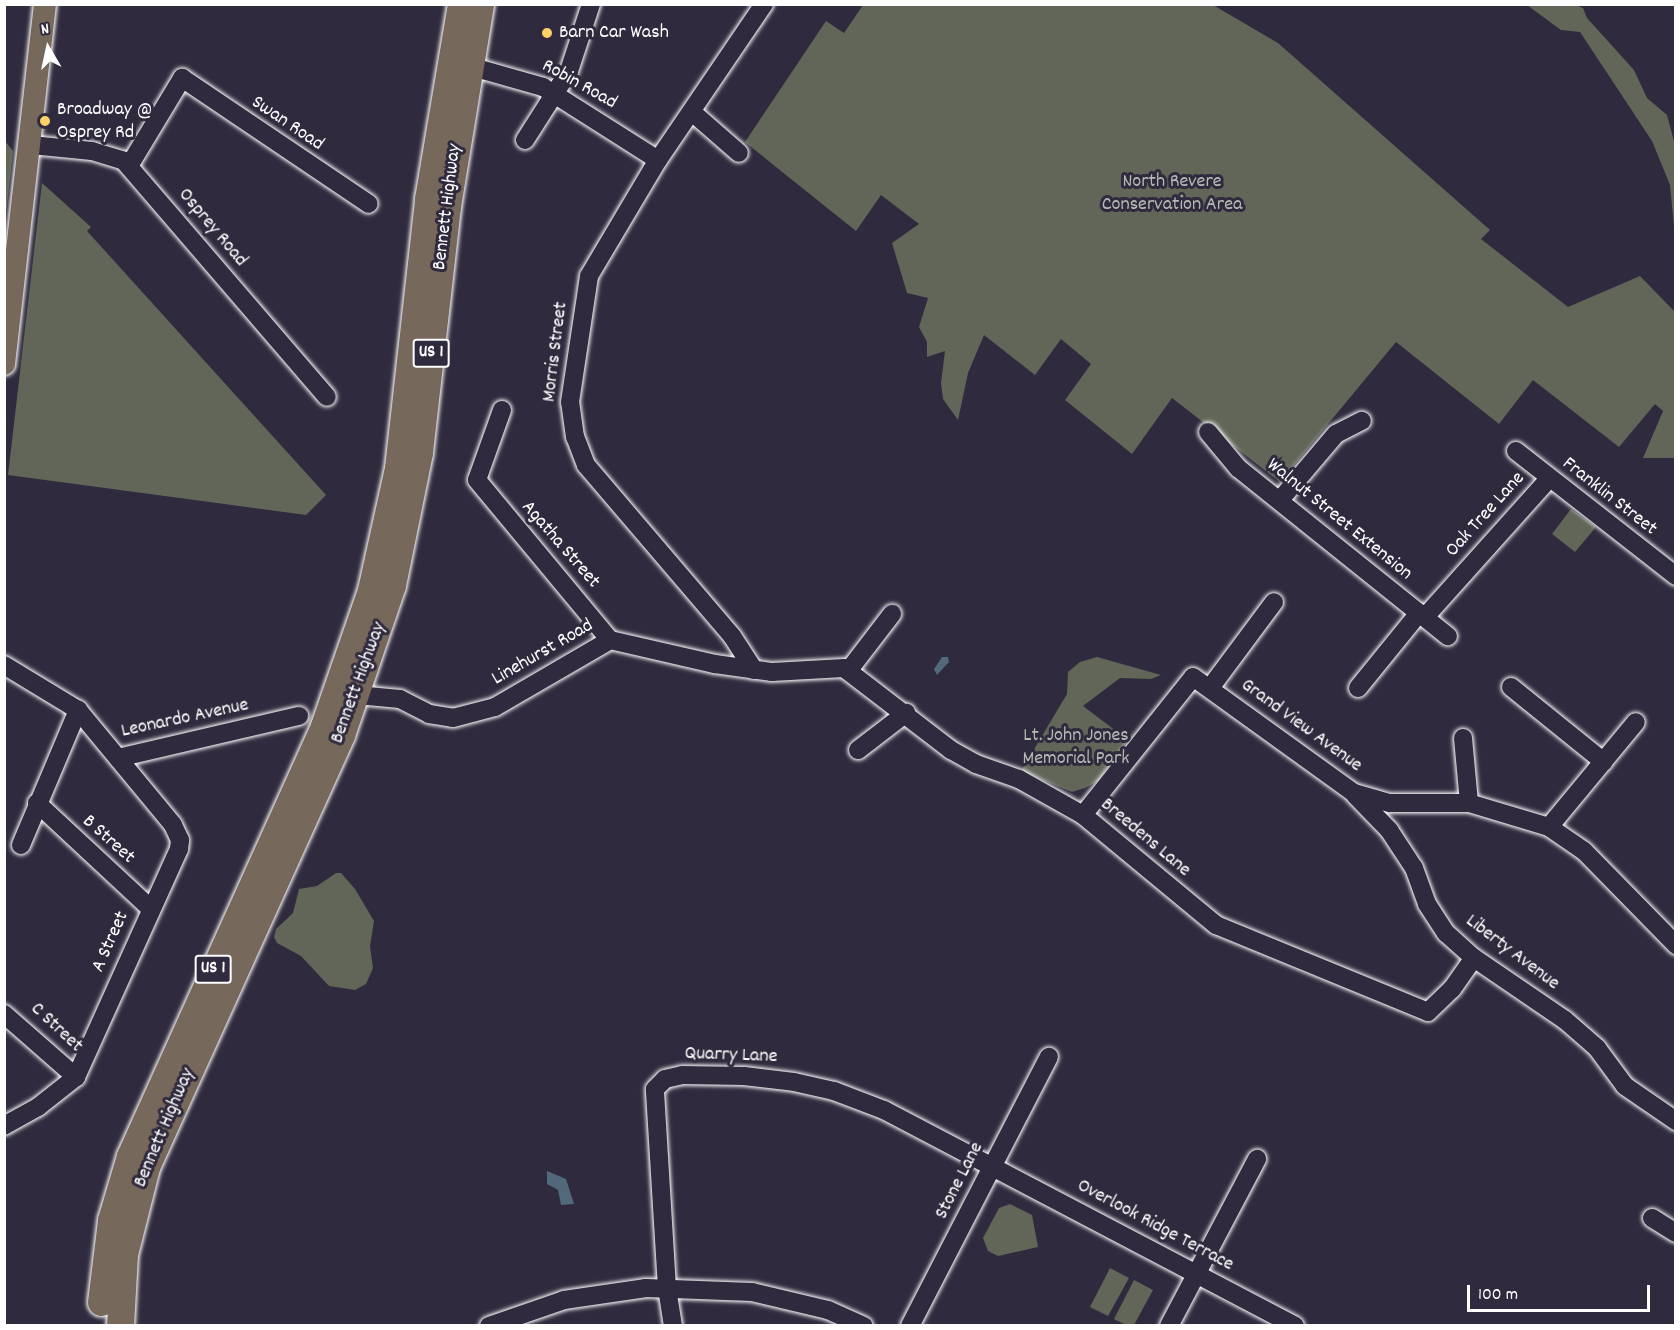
<!DOCTYPE html>
<style>
body{margin:0}
#map{position:relative;width:1680px;height:1330px;overflow:hidden;background:#2f2a3d;font-family:Dekko,sans-serif}
div>[style]{position:absolute}
.green>*{inset:0;background:#616659}
.water>*{inset:0;background:#51697b}
.roads{filter:drop-shadow(0 0 2px #fff) drop-shadow(0 0 2px #fff)}
.minor>*{height:18px;margin:-9px;padding:0 9px;transform-origin:9px;border-radius:9px;background:#2f2a3d}
.major>*{height:22px;margin:-11px;padding:0 11px;transform-origin:11px;border-radius:11px;background:#76695c}
.highway>*{height:27px;margin:-13.5px;padding:0 13.5px;transform-origin:13.5px;border-radius:13.5px;background:#76695c}
.dots>*{width:16px;height:16px;translate:-50% -50%;box-sizing:border-box;border:3px solid #2f2a3d;border-radius:50%}
span{translate:-50% -50%;white-space:nowrap;text-align:center;line-height:1.15;-webkit-text-stroke:6px #2f2a3d;paint-order:stroke}
.shield-label span{padding:2px 4px;background:#2f2a3d;border:2px solid;border-radius:4px;-webkit-text-stroke-width:0}
.shield-label{font-size:18px;color:#fff;font-weight:700}
.poi-label{font-size:20px;color:#fff}
.left{translate:0 -50%;text-align:left}
.street-label{font-size:20px;color:#fff}
.park-label{font-size:20px;color:#b8bab4}
.frame{position:absolute;inset:0;border:6px solid #fff;pointer-events:none}
.north{position:absolute;left:18px;top:18px;width:60px;height:60px;-webkit-text-stroke:4px #2f2a3d;paint-order:stroke;rotate:351deg;font-size:16px;font-weight:700;line-height:24px;text-align:center;color:#fff}
.north::after{content:'';display:block;margin:auto;width:21px;height:27px;background:#fff;clip-path:polygon(50% 0,100% 100%,50% 72%,0 100%)}
.scale{position:absolute;left:1467px;top:1285px;width:183px;height:27px;box-sizing:border-box;border:3px solid #fff;border-top:0;padding-left:8px;font-size:18px;line-height:21px;white-space:nowrap;color:#fff;-webkit-text-stroke:4px #2f2a3d;paint-order:stroke}
</style>
<div id="map">
<div class="green">
<div style="clip-path:polygon(863px 5px,1213px 5px,1278px 43px,1490px 230px,1481px 239px,1568px 307px,1640px 276px,1675px 312px,1675px 458px,1643px 458px,1663px 411px,1655px 404px,1619px 447px,1533px 380px,1499px 424px,1396px 342px,1280px 482px,1172px 398px,1132px 454px,1065px 400px,1091px 364px,1061px 339px,1035px 375px,984px 335px,968px 373px,958px 420px,943px 399px,941px 383px,945px 351px,927px 357px,927px 342px,919px 327px,928px 298px,907px 293px,892px 243px,919px 224px,881px 195px,856px 231px,745px 142px,826px 21px,844px 33px)"></div>
<div style="clip-path:polygon(1527px 5px,1575px 5px,1583px 8px,1587px 18px,1634px 70px,1647px 98px,1667px 115px,1675px 145px,1675px 237px,1670px 185px,1652px 141px,1580px 32px,1561px 30px)"></div>
<div style="clip-path:polygon(5px 141px,13px 151px,5px 221px)"></div>
<div style="clip-path:polygon(42px 183px,91px 227px,87px 231px,326px 495px,306px 515px,8px 475px)"></div>
<div style="clip-path:polygon(1571px 509px,1596px 527px,1575px 552px,1552px 534px)"></div>
<div style="clip-path:polygon(1097px 657px,1161px 675px,1151px 679px,1120px 678px,1083px 706px,1128px 740px,1098px 781px,1085px 788px,1072px 792px,1021px 771px,1067px 694px,1068px 672px,1080px 662px)"></div>
<div style="clip-path:polygon(336px 873px,341px 873px,355px 889px,374px 921px,370px 946px,373px 968px,366px 984px,355px 990px,329px 986px,301px 956px,277px 943px,274px 937px,276px 929px,293px 913px,299px 889px,317px 886px)"></div>
<div style="clip-path:polygon(1010px 1204px,1032px 1215px,1038px 1247px,998px 1256px,988px 1251px,983px 1238px,999px 1208px)"></div>
<div style="clip-path:polygon(1110px 1268px,1129px 1278px,1108px 1316px,1090px 1307px)"></div>
<div style="clip-path:polygon(1134px 1280px,1153px 1290px,1134px 1325px,1126px 1325px,1114px 1319px)"></div>
</div>
<div class="water">
<div style="clip-path:polygon(942px 657px,948px 657px,949px 662px,937px 675px,934px 669px)"></div>
<div style="clip-path:polygon(547px 1171px,566px 1179px,574px 1204px,561px 1205px,558px 1190px,547px 1184px)"></div>
</div>
<div class="roads">
<div class="minor">
<div style="left:469px;top:66px;width:77px;rotate:15.8deg"></div>
<div style="left:543px;top:87px;width:136px;rotate:32.4deg"></div>
<div style="left:692px;top:112px;width:62px;rotate:41.1deg"></div>
<div style="left:525px;top:140px;width:82px;rotate:-57.5deg"></div>
<div style="left:569px;top:71px;width:71px;rotate:-71.8deg"></div>
<div style="left:31px;top:145px;width:61px;rotate:5.6deg"></div>
<div style="left:92px;top:151px;width:34px;rotate:17deg"></div>
<div style="left:124px;top:161px;width:311px;rotate:49.3deg"></div>
<div style="left:129px;top:166px;width:103px;rotate:-58.9deg"></div>
<div style="left:182px;top:78px;width:225px;rotate:34deg"></div>
<div style="left:502px;top:410px;width:74px;rotate:109.7deg"></div>
<div style="left:477px;top:480px;width:208px;rotate:50.3deg"></div>
<div style="left:1208px;top:432px;width:47px;rotate:50.2deg"></div>
<div style="left:1238px;top:468px;width:269px;rotate:38.7deg"></div>
<div style="left:1516px;top:451px;width:203px;rotate:38deg"></div>
<div style="left:1280px;top:500px;width:87px;rotate:-49.7deg"></div>
<div style="left:1336px;top:434px;width:29px;rotate:-27deg"></div>
<div style="left:1425px;top:617px;width:186px;rotate:-48.1deg"></div>
<div style="left:4px;top:665px;width:87px;rotate:31.3deg"></div>
<div style="left:78px;top:710px;width:149px;rotate:50.4deg"></div>
<div style="left:173px;top:825px;width:17px;rotate:65deg"></div>
<div style="left:180px;top:840px;width:9px;rotate:96deg"></div>
<div style="left:179px;top:849px;width:250px;rotate:114.3deg"></div>
<div style="left:76px;top:1077px;width:48px;rotate:141.7deg"></div>
<div style="left:38px;top:1107px;width:39px;rotate:151deg"></div>
<div style="left:754px;top:670px;width:40px;rotate:-122.9deg"></div>
<div style="left:732px;top:636px;width:225px;rotate:-130.5deg"></div>
<div style="left:586px;top:465px;width:30px;rotate:-111deg"></div>
<div style="left:575px;top:437px;width:35px;rotate:-98deg"></div>
<div style="left:570px;top:402px;width:127px;rotate:-81.4deg"></div>
<div style="left:589px;top:276px;width:135px;rotate:-59.3deg"></div>
<div style="left:658px;top:160px;width:189px;rotate:-55.8deg"></div>
<div style="left:849px;top:670px;width:71px;rotate:-52.5deg"></div>
<div style="left:1511px;top:687px;width:119px;rotate:38.9deg"></div>
<div style="left:1210px;top:688px;width:107px;rotate:-53.3deg"></div>
<div style="left:1358px;top:688px;width:97px;rotate:-50.9deg"></div>
<div style="left:357px;top:695px;width:43px;rotate:5.3deg"></div>
<div style="left:400px;top:699px;width:33px;rotate:27deg"></div>
<div style="left:429px;top:714px;width:24px;rotate:9deg"></div>
<div style="left:453px;top:718px;width:43px;rotate:-14.7deg"></div>
<div style="left:495px;top:707px;width:133px;rotate:-30.2deg"></div>
<div style="left:610px;top:640px;width:108px;rotate:12.9deg"></div>
<div style="left:715px;top:664px;width:58px;rotate:8deg"></div>
<div style="left:772px;top:672px;width:72px;rotate:-3.2deg"></div>
<div style="left:844px;top:668px;width:135px;rotate:37.5deg"></div>
<div style="left:951px;top:750px;width:29px;rotate:29deg"></div>
<div style="left:976px;top:764px;width:46px;rotate:19.2deg"></div>
<div style="left:1019px;top:779px;width:73px;rotate:29.4deg"></div>
<div style="left:1083px;top:815px;width:173px;rotate:39.6deg"></div>
<div style="left:1216px;top:925px;width:229px;rotate:22.3deg"></div>
<div style="left:1428px;top:1012px;width:33px;rotate:-44deg"></div>
<div style="left:1452px;top:989px;width:38px;rotate:-55deg"></div>
<div style="left:1463px;top:738px;width:65px;rotate:84.7deg"></div>
<div style="left:858px;top:750px;width:61px;rotate:-37.6deg"></div>
<div style="left:118px;top:758px;width:186px;rotate:-13.1deg"></div>
<div style="left:1355px;top:795px;width:49px;rotate:45.8deg"></div>
<div style="left:1389px;top:830px;width:45px;rotate:56.7deg"></div>
<div style="left:1414px;top:868px;width:38px;rotate:70deg"></div>
<div style="left:1427px;top:904px;width:35px;rotate:57deg"></div>
<div style="left:1446px;top:933px;width:38px;rotate:42deg"></div>
<div style="left:1474px;top:958px;width:110px;rotate:34.3deg"></div>
<div style="left:1565px;top:1020px;width:43px;rotate:41.2deg"></div>
<div style="left:1597px;top:1048px;width:47px;rotate:53.6deg"></div>
<div style="left:1625px;top:1086px;width:62px;rotate:34.5deg"></div>
<div style="left:37px;top:803px;width:154px;rotate:42.9deg"></div>
<div style="left:1083px;top:815px;width:176px;rotate:-51.4deg"></div>
<div style="left:1193px;top:677px;width:198px;rotate:35.8deg"></div>
<div style="left:1354px;top:793px;width:37px;rotate:16deg"></div>
<div style="left:1390px;top:803px;width:79px"></div>
<div style="left:1469px;top:803px;width:84px;rotate:16.7deg"></div>
<div style="left:1549px;top:827px;width:42px;rotate:34.4deg"></div>
<div style="left:1584px;top:851px;width:132px;rotate:45.6deg"></div>
<div style="left:1549px;top:827px;width:136px;rotate:-50.4deg"></div>
<div style="left:21px;top:845px;width:147px;rotate:-67.1deg"></div>
<div style="left:4px;top:1014px;width:96px;rotate:41.2deg"></div>
<div style="left:1652px;top:1218px;width:28px;rotate:32deg"></div>
<div style="left:489px;top:1326px;width:79px;rotate:-19.1deg"></div>
<div style="left:564px;top:1300px;width:83px;rotate:-8.3deg"></div>
<div style="left:646px;top:1288px;width:106px;rotate:2.2deg"></div>
<div style="left:752px;top:1292px;width:78px;rotate:13.3deg"></div>
<div style="left:828px;top:1310px;width:39px;rotate:24deg"></div>
<div style="left:673px;top:1326px;width:38px;rotate:-99deg"></div>
<div style="left:667px;top:1288px;width:199px;rotate:-93.5deg"></div>
<div style="left:655px;top:1089px;width:14px;rotate:-45deg"></div>
<div style="left:665px;top:1079px;width:17px;rotate:-13deg"></div>
<div style="left:682px;top:1075px;width:62px;rotate:0.9deg"></div>
<div style="left:744px;top:1076px;width:50px;rotate:6.8deg"></div>
<div style="left:794px;top:1082px;width:41px;rotate:12.7deg"></div>
<div style="left:834px;top:1091px;width:53px;rotate:20.8deg"></div>
<div style="left:884px;top:1110px;width:464px;rotate:27.7deg"></div>
<div style="left:910px;top:1326px;width:303px;rotate:-62.7deg"></div>
<div style="left:1169px;top:1326px;width:189px;rotate:-62.2deg"></div>
</div>
<div class="major">
<div style="left:4px;top:364px;width:362px;rotate:-83.5deg"></div>
</div>
<div class="highway">
<div style="left:101px;top:1302px;width:83px;rotate:-83deg"></div>
<div style="left:111px;top:1220px;width:67px;rotate:-73.5deg"></div>
<div style="left:130px;top:1156px;width:472px;rotate:-65.7deg"></div>
<div style="left:324px;top:726px;width:144px;rotate:-70.9deg"></div>
<div style="left:371px;top:590px;width:125px;rotate:-77.5deg"></div>
<div style="left:398px;top:468px;width:271px;rotate:-83.6deg"></div>
<div style="left:428px;top:199px;width:198px;rotate:-80.4deg"></div>
<div style="left:120px;top:1326px;width:72px;rotate:-86.8deg"></div>
<div style="left:124px;top:1254px;width:90px;rotate:-75.8deg"></div>
<div style="left:146px;top:1167px;width:474px;rotate:-65.7deg"></div>
<div style="left:341px;top:735px;width:158px;rotate:-71.2deg"></div>
<div style="left:392px;top:585px;width:136px;rotate:-78.5deg"></div>
<div style="left:419px;top:452px;width:248px;rotate:-83.5deg"></div>
<div style="left:447px;top:206px;width:205px;rotate:-80.7deg"></div>
</div>
</div>
<div class="dots">
<div style="left:547px;top:33px;background:#ffd166"></div>
<div style="left:45px;top:121px;background:#ffd166"></div>
</div>
<div class="shield-label">
<span style="left:431px;top:353px">US 1</span>
<span style="left:213px;top:969px">US 1</span>
</div>
<div class="poi-label">
<span class="left" style="left:559px;top:33px">Barn Car Wash</span>
<span class="left" style="left:57px;top:122px">Broadway @<br>Osprey Rd</span>
</div>
<div class="street-label">
<span style="left:579px;top:85px;rotate:29deg">Robin Road</span>
<span style="left:287px;top:124px;rotate:34deg">Swan Road</span>
<span style="left:448px;top:207px;rotate:-83deg">Bennett Highway</span>
<span style="left:212px;top:228px;rotate:50deg">Osprey Road</span>
<span style="left:556px;top:352px;rotate:-83deg">Morris Street</span>
<span style="left:1609px;top:497px;rotate:38deg">Franklin Street</span>
<span style="left:1486px;top:515px;rotate:-48deg">Oak Tree Lane</span>
<span style="left:1339px;top:520px;rotate:39deg">Walnut Street Extension</span>
<span style="left:560px;top:545px;rotate:49deg">Agatha Street</span>
<span style="left:543px;top:653px;rotate:-30deg">Linehurst Road</span>
<span style="left:359px;top:683px;rotate:-70deg">Bennett Highway</span>
<span style="left:185px;top:719px;rotate:-12deg">Leonardo Avenue</span>
<span style="left:1301px;top:726px;rotate:36deg">Grand View Avenue</span>
<span style="left:1145px;top:838px;rotate:40deg">Breedens Lane</span>
<span style="left:108px;top:840px;rotate:42deg">B Street</span>
<span style="left:111px;top:942px;rotate:-66deg">A Street</span>
<span style="left:1512px;top:953px;rotate:37deg">Liberty Avenue</span>
<span style="left:56px;top:1028px;rotate:43deg">C Street</span>
<span style="left:731px;top:1056px;rotate:2deg">Quarry Lane</span>
<span style="left:165px;top:1128px;rotate:-67deg">Bennett Highway</span>
<span style="left:960px;top:1181px;rotate:-63deg">Stone Lane</span>
<span style="left:1155px;top:1226px;rotate:28deg">Overlook Ridge Terrace</span>
</div>
<div class="park-label">
<span style="left:1172px;top:194px">North Revere<br>Conservation Area</span>
<span style="left:1076px;top:748px">Lt. John Jones<br>Memorial Park</span>
</div>
<div class="frame"></div>
<div class="north">N</div>
<div class="scale">100 m</div>
</div>
